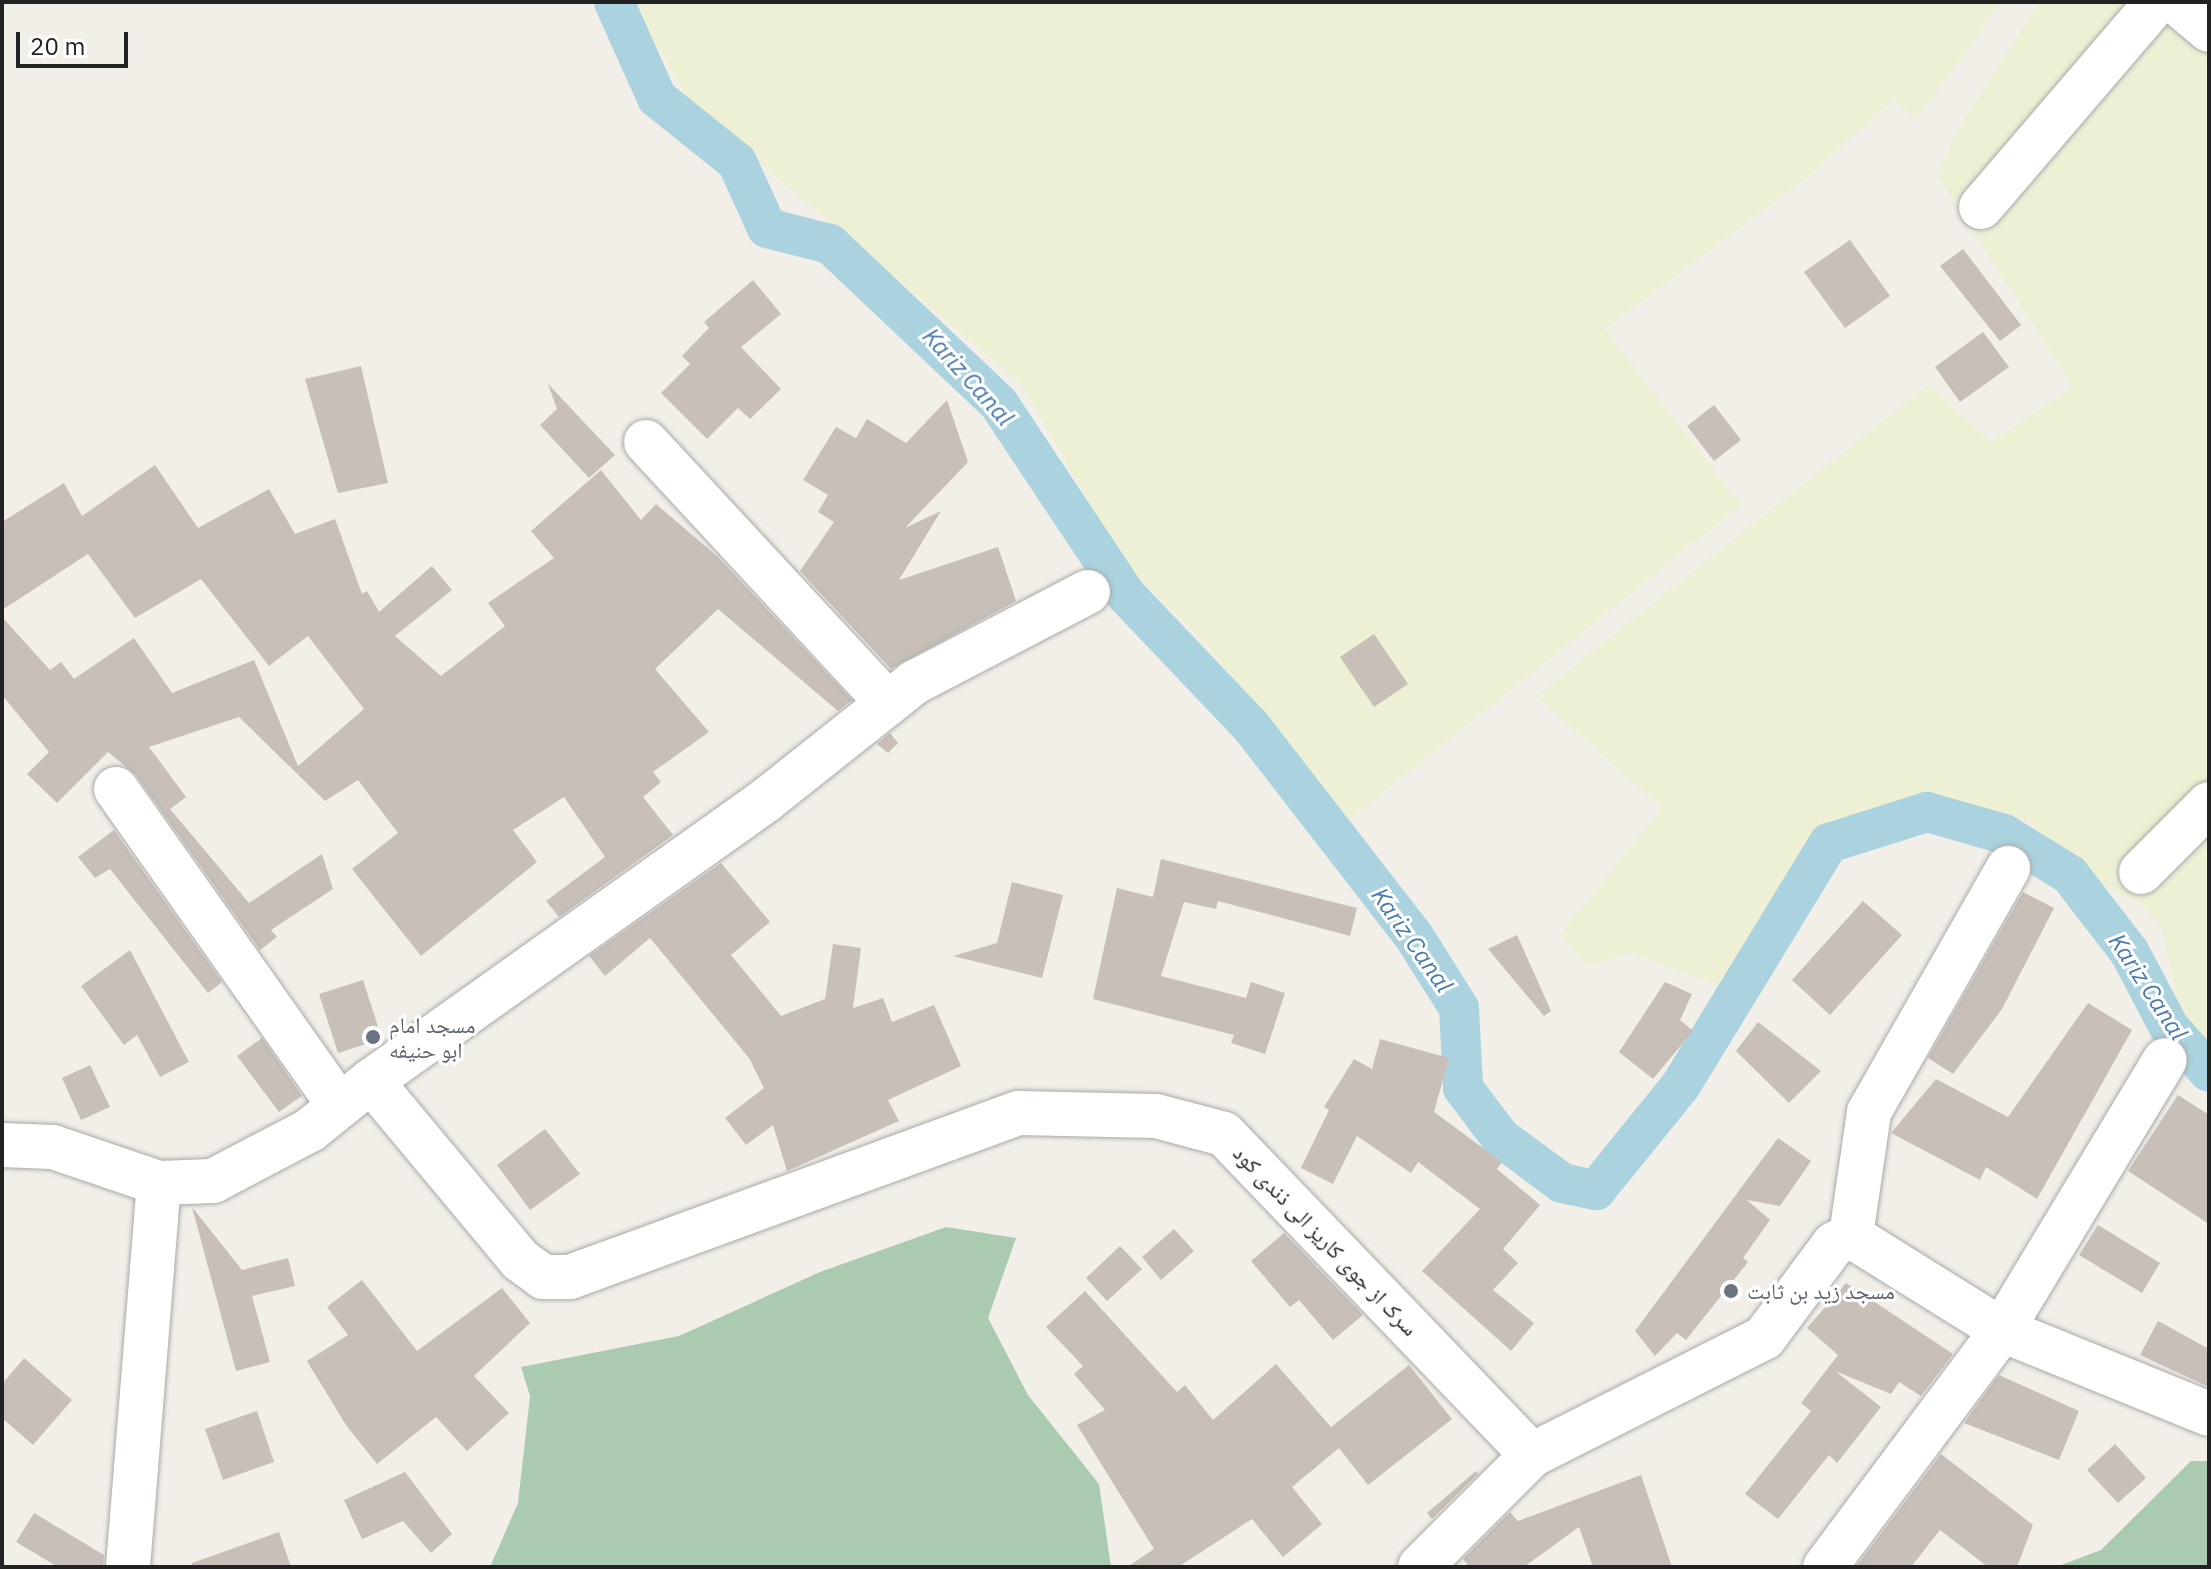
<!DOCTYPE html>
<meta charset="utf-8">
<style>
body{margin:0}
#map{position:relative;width:2211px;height:1569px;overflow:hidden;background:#f2efe9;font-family:"IBM Plex Sans","Noto Naskh Arabic",sans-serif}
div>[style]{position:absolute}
.farmland>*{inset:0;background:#eef0d5}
.cemetery>*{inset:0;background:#aacbaf}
.canal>*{height:40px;margin:-20px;padding:0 20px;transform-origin:20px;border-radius:20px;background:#aad3df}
.building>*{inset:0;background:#c7bfb8}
.roads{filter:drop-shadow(0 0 2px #a9a9a9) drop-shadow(0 0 2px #a9a9a9)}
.minor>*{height:44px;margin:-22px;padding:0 22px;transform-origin:22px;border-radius:22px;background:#fff}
.tertiary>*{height:44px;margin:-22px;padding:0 22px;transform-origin:22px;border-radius:22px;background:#fff}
.dots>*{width:22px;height:22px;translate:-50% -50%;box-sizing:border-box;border:4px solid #fff;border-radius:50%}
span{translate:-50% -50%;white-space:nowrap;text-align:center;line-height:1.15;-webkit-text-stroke:6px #fff;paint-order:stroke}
.worship-label{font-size:22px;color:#5b616d}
.left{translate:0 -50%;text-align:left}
.street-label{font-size:22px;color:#222}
.water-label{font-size:24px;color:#4a7aab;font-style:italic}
.frame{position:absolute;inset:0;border:4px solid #222;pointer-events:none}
.scale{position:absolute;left:16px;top:32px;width:112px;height:36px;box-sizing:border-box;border:4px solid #222;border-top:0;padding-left:10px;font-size:24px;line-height:28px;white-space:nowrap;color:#222;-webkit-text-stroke:6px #fff;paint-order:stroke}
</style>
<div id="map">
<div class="farmland">
<div style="clip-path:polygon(631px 2px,2002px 2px,1916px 120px,1894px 99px,1811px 174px,1605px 329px,1741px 505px,1349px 820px,1198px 635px,1124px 564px,1021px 384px,692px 106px)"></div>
<div style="clip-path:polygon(2039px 2px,2209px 2px,2209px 1061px,2185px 1037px,2162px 929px,2141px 903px,2079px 877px,2031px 822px,1926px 797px,1803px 842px,1784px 891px,1717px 986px,1631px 952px,1587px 966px,1560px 934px,1662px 808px,1536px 696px,1929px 384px,1991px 442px,2073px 386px,1937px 176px,1956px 132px)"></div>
</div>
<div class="cemetery">
<div style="clip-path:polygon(946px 1227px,1016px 1238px,988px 1318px,1028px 1395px,1099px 1484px,1111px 1567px,490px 1567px,518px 1503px,530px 1396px,521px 1367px,679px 1336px,820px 1272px)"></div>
<div style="clip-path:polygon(2191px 1461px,2209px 1461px,2209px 1567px,2056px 1567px,2101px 1550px)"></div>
</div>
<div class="canal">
<div style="left:614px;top:2px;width:105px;rotate:65.9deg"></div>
<div style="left:657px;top:98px;width:102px;rotate:38.7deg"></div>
<div style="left:737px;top:162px;width:72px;rotate:65.6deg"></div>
<div style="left:767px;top:228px;width:65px;rotate:14.3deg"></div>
<div style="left:830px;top:244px;width:233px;rotate:43.4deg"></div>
<div style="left:999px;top:404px;width:229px;rotate:56.4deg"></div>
<div style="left:1126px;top:595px;width:180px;rotate:46.4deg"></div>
<div style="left:1250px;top:725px;width:266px;rotate:52.2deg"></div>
<div style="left:1413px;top:935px;width:86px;rotate:57.8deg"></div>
<div style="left:1459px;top:1008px;width:80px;rotate:87.1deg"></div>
<div style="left:1463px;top:1088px;width:61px;rotate:52.9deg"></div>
<div style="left:1500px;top:1137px;width:77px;rotate:36.6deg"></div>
<div style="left:1562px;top:1183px;width:35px;rotate:12deg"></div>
<div style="left:1596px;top:1190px;width:135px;rotate:-51deg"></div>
<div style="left:1681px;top:1085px;width:284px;rotate:-58.6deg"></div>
<div style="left:1829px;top:843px;width:103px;rotate:-17.6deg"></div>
<div style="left:1927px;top:812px;width:80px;rotate:15.9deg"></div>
<div style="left:2004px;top:834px;width:78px;rotate:31.8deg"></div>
<div style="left:2070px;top:875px;width:98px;rotate:52.4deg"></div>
<div style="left:2130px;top:953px;width:84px;rotate:62.2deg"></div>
<div style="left:2169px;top:1027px;width:60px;rotate:48.4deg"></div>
</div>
<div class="building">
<div style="clip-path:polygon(1850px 240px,1890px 296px,1845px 328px,1804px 272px)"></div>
<div style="clip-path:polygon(1963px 249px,2021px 325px,2000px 341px,1940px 266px)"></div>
<div style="clip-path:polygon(753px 280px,781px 314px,741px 347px,781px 389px,750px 419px,738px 408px,707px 439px,661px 393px,690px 364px,682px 356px,709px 328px,704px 322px)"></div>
<div style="clip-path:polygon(1983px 332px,2009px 367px,1960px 402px,1935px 367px)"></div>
<div style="clip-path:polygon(361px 366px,388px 483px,338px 493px,305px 379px)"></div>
<div style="clip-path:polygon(548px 384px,615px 455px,589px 478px,540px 425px,557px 409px)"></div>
<div style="clip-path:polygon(947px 400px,968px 462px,905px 528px,941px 511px,899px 580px,998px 547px,1016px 601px,891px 669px,800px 571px,834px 522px,818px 512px,828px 495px,803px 480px,836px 427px,856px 438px,867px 419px,906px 443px)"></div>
<div style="clip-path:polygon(1714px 405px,1741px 440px,1714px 461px,1687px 426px)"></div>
<div style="clip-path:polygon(155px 465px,198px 528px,269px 489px,295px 534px,335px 519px,362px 594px,367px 591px,379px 612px,432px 566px,452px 590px,395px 636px,441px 676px,505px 626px,488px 603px,554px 558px,531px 531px,601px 470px,641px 520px,656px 504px,718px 557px,852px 700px,838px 711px,718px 609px,655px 669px,709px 732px,653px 772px,661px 782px,643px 797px,673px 835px,559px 917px,546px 901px,605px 857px,564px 797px,513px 830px,537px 862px,421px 956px,352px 869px,398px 833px,358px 780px,325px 801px,239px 717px,149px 747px,186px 797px,170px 809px,249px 903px,322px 854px,333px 889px,271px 930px,277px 937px,260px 950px,136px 775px,108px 752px,57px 803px,27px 774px,49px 752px,2px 695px,2px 617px,50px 670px,61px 662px,74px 679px,134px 638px,172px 693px,254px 660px,298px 766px,364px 709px,308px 636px,269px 666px,201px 579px,135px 618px,88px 554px,2px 610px,2px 522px,64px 483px,82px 516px)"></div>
<div style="clip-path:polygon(1374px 634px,1408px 684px,1374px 707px,1340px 657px)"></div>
<div style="clip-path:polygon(890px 733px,898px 743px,888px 753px,877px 744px)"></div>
<div style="clip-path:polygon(114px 830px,222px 982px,208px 993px,110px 869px,95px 878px,78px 857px)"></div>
<div style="clip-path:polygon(1161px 859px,1357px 908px,1350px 936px,1218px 901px,1216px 909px,1184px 902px,1161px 976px,1246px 998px,1251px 982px,1285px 993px,1265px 1054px,1231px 1043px,1234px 1035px,1093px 999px,1117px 888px,1153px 897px)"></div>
<div style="clip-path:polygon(721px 863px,770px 922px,731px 955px,781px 1016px,825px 999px,833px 944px,861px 948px,853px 1008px,883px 998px,892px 1022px,934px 1005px,961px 1066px,888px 1100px,899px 1121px,787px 1171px,773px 1125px,746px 1145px,725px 1118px,764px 1088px,749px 1058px,650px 938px,605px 976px,589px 956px)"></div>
<div style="clip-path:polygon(1012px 882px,1063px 895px,1042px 978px,953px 956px,997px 943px)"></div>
<div style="clip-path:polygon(2023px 892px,2054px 908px,2002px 1009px,1953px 1074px,1928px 1058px)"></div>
<div style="clip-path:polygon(1863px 901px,1902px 935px,1830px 1015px,1792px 980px)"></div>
<div style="clip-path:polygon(1517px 935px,1551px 1011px,1544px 1016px,1488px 949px)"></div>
<div style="clip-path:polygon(130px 950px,189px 1062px,160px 1077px,137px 1035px,124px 1045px,81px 986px)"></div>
<div style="clip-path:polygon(363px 980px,382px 1039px,338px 1053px,319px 994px)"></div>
<div style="clip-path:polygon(1665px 982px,1692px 994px,1680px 1020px,1693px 1031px,1653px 1079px,1619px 1052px)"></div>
<div style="clip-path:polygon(2088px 1003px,2132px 1030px,2037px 1199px,1986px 1167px,1980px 1180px,1891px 1133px,1936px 1079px,2008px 1117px)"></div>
<div style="clip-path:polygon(1758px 1022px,1821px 1071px,1789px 1103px,1736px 1051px)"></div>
<div style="clip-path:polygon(262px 1038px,302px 1096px,279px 1112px,237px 1056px)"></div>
<div style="clip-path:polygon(1380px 1039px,1449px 1058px,1434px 1112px,1502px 1162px,1497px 1169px,1540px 1205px,1503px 1249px,1518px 1263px,1493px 1290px,1534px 1323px,1511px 1351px,1422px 1271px,1480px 1209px,1418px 1162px,1411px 1173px,1357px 1136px,1333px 1184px,1301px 1168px,1329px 1110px,1324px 1107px,1354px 1059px,1372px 1069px)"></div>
<div style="clip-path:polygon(90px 1065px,110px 1107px,81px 1120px,62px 1078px)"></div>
<div style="clip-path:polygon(2178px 1095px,2209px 1115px,2209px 1224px,2128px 1171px)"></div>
<div style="clip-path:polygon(545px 1129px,580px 1174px,530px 1210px,497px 1165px)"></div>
<div style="clip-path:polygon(1778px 1138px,1811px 1161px,1780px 1206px,1747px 1200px,1770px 1220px,1743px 1258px,1748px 1262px,1686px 1340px,1677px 1333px,1655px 1356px,1635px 1331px)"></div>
<div style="clip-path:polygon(192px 1207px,242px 1270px,288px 1258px,295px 1286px,252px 1296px,270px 1362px,236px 1371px)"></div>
<div style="clip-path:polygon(2098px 1225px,2160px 1263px,2142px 1293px,2079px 1255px)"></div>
<div style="clip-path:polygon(1174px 1229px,1194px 1251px,1161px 1280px,1142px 1257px)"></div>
<div style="clip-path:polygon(1284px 1233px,1363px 1315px,1333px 1340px,1299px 1300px,1290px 1307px,1251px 1261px)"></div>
<div style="clip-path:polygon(1120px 1246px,1142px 1269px,1107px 1301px,1086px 1278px)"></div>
<div style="clip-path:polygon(362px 1280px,417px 1351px,502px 1288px,530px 1323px,474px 1376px,509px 1413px,467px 1451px,436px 1417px,377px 1464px,346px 1425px,307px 1361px,348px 1335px,327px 1307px)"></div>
<div style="clip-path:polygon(1846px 1283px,1953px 1354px,1921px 1396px,1899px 1382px,1891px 1394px,1835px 1371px,1881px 1407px,1837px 1463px,1829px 1455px,1778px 1519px,1745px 1494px,1811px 1411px,1801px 1403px,1838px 1355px,1807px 1328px)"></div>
<div style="clip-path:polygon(1085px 1291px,1177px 1392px,1185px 1385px,1213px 1420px,1276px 1364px,1331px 1427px,1409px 1365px,1452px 1419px,1368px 1485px,1339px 1448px,1292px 1487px,1322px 1524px,1283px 1557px,1252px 1519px,1178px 1567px,1127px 1567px,1154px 1549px,1077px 1425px,1105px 1410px,1074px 1374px,1083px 1366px,1046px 1327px)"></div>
<div style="clip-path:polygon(2158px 1321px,2209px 1349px,2209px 1387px,2140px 1355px)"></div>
<div style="clip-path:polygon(24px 1358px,72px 1400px,33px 1445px,2px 1418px,2px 1384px)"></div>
<div style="clip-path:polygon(1999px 1375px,2079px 1411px,2059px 1460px,1964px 1423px)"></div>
<div style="clip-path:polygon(257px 1411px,274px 1462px,223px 1480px,205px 1429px)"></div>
<div style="clip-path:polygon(2115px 1444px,2146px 1478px,2118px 1503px,2087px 1470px)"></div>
<div style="clip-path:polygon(1941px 1454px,2033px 1525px,2017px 1567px,1988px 1567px,1940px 1530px,1911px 1567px,1856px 1567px)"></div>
<div style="clip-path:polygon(1476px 1471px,1478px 1474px,1432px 1519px,1427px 1513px)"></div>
<div style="clip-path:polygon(405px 1472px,452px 1534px,431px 1553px,403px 1521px,362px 1539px,344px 1500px)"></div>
<div style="clip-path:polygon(1641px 1475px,1672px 1567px,1593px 1567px,1579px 1527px,1524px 1567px,1469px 1567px,1463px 1559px,1510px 1512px,1518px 1521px)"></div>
<div style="clip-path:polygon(34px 1513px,104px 1555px,103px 1567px,58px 1567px,16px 1542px)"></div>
<div style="clip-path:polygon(279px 1532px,291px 1567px,192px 1567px,192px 1563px)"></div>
</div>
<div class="roads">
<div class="minor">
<div style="left:2176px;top:2px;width:43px;rotate:40.3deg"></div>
<div style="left:1981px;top:207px;width:270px;rotate:-49.4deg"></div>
<div style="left:646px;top:442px;width:356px;rotate:47.2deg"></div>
<div style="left:116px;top:789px;width:388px;rotate:54.8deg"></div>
<div style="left:2141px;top:872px;width:96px;rotate:-45deg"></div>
<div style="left:371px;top:1081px;width:485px;rotate:-35.4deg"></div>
<div style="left:766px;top:800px;width:190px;rotate:-38.4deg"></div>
<div style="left:915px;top:682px;width:195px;rotate:-27.5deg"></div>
<div style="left:1851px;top:1236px;width:125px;rotate:-81.7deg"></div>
<div style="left:1869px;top:1112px;width:281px;rotate:-60.3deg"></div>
<div style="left:128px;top:1567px;width:385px;rotate:-85.4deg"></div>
<div style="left:1420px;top:1567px;width:158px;rotate:-45deg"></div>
<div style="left:1825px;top:1567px;width:296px;rotate:-53.2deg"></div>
<div style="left:2002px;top:1330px;width:315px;rotate:-58.9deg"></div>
</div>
<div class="tertiary">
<div style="left:2px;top:1145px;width:51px;rotate:2.2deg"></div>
<div style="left:53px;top:1147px;width:112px;rotate:18.8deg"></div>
<div style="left:159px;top:1183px;width:54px;rotate:-2.1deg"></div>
<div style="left:213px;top:1181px;width:110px;rotate:-27.7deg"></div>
<div style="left:310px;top:1130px;width:78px;rotate:-38.8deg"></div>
<div style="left:371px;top:1081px;width:233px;rotate:50.2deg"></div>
<div style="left:520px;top:1260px;width:29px;rotate:36deg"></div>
<div style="left:543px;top:1277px;width:27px"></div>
<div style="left:570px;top:1277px;width:478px;rotate:-20.1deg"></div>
<div style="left:1019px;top:1113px;width:137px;rotate:1.3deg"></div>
<div style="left:1156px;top:1116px;width:70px;rotate:14.8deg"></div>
<div style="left:1224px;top:1134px;width:445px;rotate:46.2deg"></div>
<div style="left:1532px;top:1455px;width:260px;rotate:-26.8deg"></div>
<div style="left:1764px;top:1338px;width:117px;rotate:-53.3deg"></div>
<div style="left:1834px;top:1244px;width:19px;rotate:-25deg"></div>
<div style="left:1851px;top:1236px;width:178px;rotate:31.9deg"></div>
<div style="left:2002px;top:1330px;width:223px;rotate:22.1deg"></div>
</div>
</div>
<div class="dots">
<div style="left:373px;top:1037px;background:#6b7280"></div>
<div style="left:1731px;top:1291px;background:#6b7280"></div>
</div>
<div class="worship-label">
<span class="left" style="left:389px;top:1037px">مسجد امام<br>ابو حنیفه</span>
<span class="left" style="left:1747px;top:1291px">مسجد زید بن ثابت</span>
</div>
<div class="street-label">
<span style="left:1326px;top:1240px;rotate:46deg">سرک از جوی کاریز الی ذندی کود</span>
</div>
<div class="water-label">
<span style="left:968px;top:377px;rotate:48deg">Kariz Canal</span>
<span style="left:1412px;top:940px;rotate:55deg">Kariz Canal</span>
<span style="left:2148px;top:987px;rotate:57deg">Kariz Canal</span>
</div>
<div class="frame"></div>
<div class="scale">20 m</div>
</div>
